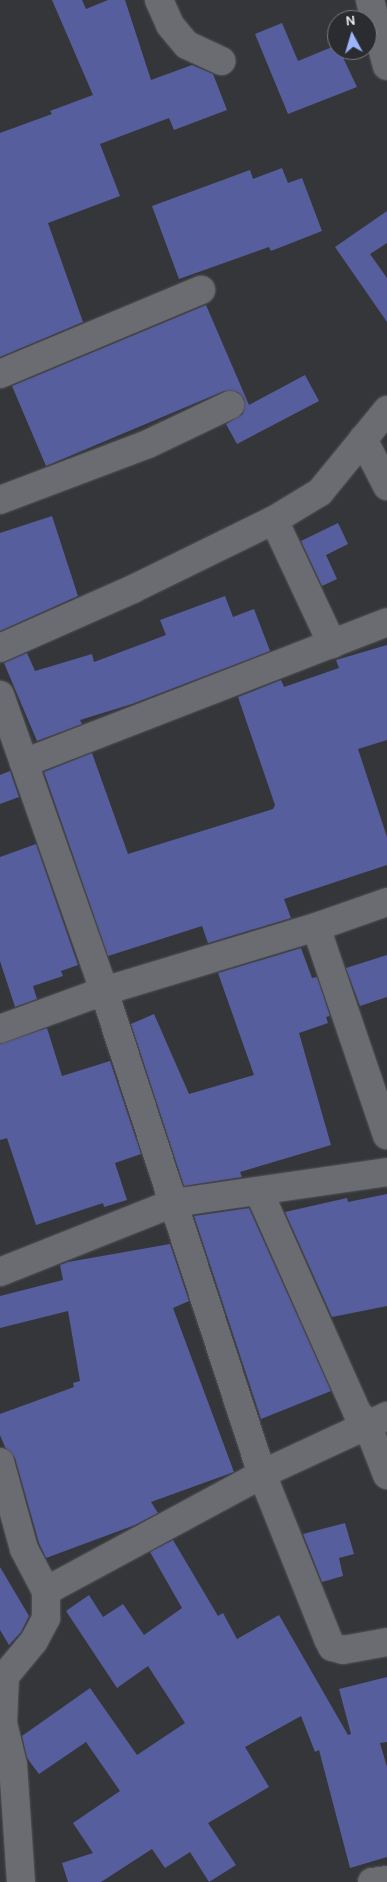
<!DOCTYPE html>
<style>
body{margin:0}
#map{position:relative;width:387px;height:1882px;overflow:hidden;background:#35363a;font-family:Karla,sans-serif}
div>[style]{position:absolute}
.building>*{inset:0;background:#575e9d}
.roads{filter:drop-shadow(0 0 1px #525357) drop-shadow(0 0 1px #525357)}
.minor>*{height:28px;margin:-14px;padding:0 14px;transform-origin:14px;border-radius:14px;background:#6b6c71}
span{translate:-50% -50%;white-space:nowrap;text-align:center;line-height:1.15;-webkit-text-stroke:4px #2b2c30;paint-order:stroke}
.north{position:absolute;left:327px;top:10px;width:50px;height:50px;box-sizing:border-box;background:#2b2c30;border:1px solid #79797d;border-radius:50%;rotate:354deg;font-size:14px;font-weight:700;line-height:20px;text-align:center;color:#ededf0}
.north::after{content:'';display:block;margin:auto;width:18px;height:22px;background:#9cb4fd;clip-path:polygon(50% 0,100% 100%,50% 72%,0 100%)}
</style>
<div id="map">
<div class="building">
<div style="clip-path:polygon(52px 0,82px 0,86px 9px,108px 0,125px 0,151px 80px,192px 65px,213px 74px,227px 110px,174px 130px,169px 118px,100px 144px,120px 196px,48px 223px,83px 322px,0 357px,0 133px,52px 114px,50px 111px,93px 95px)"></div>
<div style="clip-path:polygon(282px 23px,298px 61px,337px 45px,357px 87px,288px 114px,255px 34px)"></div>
<div style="clip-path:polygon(282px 168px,288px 183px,302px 178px,322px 231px,271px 251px,269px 247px,179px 279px,152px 206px,250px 170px,253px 179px)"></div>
<div style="clip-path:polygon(387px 211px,387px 243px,370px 254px,387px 278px,387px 322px,335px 247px)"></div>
<div style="clip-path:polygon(206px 305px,249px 405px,305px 375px,319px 401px,237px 444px,226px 424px,243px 414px,244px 399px,238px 392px,224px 391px,46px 466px,12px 386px)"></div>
<div style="clip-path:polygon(52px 516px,78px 596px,0 631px,0 533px)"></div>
<div style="clip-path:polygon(338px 523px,348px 544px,326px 555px,337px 579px,322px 586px,301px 541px)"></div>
<div style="clip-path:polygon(225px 596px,233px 617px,254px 609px,270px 651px,132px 704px,80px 720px,82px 724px,37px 741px,4px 663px,27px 653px,35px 671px,92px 654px,94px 662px,166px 635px,160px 620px)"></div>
<div style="clip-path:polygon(387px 645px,387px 740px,358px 749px,387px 837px,387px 865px,284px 899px,291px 918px,208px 943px,202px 926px,108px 956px,44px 772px,92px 753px,128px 854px,273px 809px,275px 805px,238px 697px,281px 680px,284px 687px,339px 668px,336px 660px)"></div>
<div style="clip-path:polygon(10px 771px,19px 797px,0 804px,0 775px)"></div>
<div style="clip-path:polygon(36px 844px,78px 965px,61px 971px,63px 976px,33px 986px,37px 999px,15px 1007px,0 961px,0 857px)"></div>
<div style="clip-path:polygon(301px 948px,312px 978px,317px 977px,330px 1016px,326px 1017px,328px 1023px,299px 1033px,331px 1145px,240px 1172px,242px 1177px,184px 1186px,131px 1024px,154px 1014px,189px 1094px,254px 1075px,218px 973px)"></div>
<div style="clip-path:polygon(387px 955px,387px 997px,360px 1006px,346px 968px)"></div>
<div style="clip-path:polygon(47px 1028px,62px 1076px,110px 1061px,141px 1154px,115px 1163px,127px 1200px,104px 1207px,103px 1203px,36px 1225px,7px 1138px,0 1140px,0 1044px)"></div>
<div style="clip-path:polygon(387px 1194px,387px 1306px,332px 1317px,285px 1212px,347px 1198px,348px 1202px)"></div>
<div style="clip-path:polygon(249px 1208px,331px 1391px,261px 1419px,194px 1216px)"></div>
<div style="clip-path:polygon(170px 1244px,189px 1301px,173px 1308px,234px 1472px,151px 1502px,158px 1513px,135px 1525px,46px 1558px,39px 1543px,15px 1458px,5px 1447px,0 1435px,0 1414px,74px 1387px,73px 1383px,80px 1381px,68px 1311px,0 1328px,0 1296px,63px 1280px,60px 1265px,68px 1262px)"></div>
<div style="clip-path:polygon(345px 1523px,354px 1554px,339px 1558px,343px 1576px,322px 1582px,303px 1534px)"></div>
<div style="clip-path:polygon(173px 1540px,218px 1616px,223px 1613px,237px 1639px,279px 1615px,348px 1735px,351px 1734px,339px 1689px,387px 1677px,387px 1742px,380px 1743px,387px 1767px,387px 1857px,350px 1868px,319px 1750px,315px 1752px,301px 1716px,245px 1747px,269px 1787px,208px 1823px,236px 1865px,209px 1882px,190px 1852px,165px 1868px,152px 1849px,101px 1882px,68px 1882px,62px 1863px,93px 1853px,73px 1823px,120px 1791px,86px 1742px,39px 1774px,27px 1758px,22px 1736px,90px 1688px,137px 1755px,185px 1723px,148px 1666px,117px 1688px,66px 1611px,89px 1595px,103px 1617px,123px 1604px,144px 1635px,182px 1608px,150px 1552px)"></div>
<div style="clip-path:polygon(0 1567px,29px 1616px,21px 1632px,9px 1645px,0 1630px)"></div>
</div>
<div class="roads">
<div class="minor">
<div style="left:159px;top:0;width:27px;rotate:66deg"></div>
<div style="left:170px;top:25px;width:26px;rotate:50deg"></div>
<div style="left:187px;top:45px;width:38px;rotate:25deg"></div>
<div style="left:370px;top:0;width:68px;rotate:75.6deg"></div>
<div style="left:0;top:374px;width:218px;rotate:-22.7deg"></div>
<div style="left:363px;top:439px;width:53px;rotate:62.9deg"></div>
<div style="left:0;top:500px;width:158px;rotate:-20.7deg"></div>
<div style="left:148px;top:444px;width:91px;rotate:-25.4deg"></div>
<div style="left:274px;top:520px;width:137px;rotate:64.9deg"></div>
<div style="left:0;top:648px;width:145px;rotate:-23.9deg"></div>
<div style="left:133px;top:589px;width:157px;rotate:-26.1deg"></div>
<div style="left:274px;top:520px;width:54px;rotate:-31.3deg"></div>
<div style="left:320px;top:492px;width:106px;rotate:-50.7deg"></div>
<div style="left:0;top:695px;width:314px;rotate:70.6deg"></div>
<div style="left:104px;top:991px;width:508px;rotate:71.89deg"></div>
<div style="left:262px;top:1474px;width:178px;rotate:68.2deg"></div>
<div style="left:328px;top:1639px;width:9px;rotate:63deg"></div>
<div style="left:332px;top:1647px;width:11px;rotate:15deg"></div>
<div style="left:343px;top:1650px;width:45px;rotate:-10.3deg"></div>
<div style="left:24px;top:763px;width:389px;rotate:-21.2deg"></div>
<div style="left:316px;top:927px;width:220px;rotate:71.2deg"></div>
<div style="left:0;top:1029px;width:111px;rotate:-20.1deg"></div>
<div style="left:104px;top:991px;width:221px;rotate:-16.8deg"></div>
<div style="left:316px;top:927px;width:75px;rotate:-19.4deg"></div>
<div style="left:259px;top:1192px;width:241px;rotate:66deg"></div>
<div style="left:357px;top:1412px;width:16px;rotate:50deg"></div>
<div style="left:367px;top:1424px;width:55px;rotate:68.6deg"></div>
<div style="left:0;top:1272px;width:186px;rotate:-21.7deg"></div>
<div style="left:173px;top:1203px;width:216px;rotate:-8.2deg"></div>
<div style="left:0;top:1462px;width:90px;rotate:74.6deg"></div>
<div style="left:24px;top:1549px;width:47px;rotate:62.4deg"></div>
<div style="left:21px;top:1882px;width:117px;rotate:-93.9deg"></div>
<div style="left:13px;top:1765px;width:43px;rotate:-103.4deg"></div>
<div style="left:3px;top:1723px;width:47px;rotate:-87.6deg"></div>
<div style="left:5px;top:1676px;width:45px;rotate:-50.4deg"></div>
<div style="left:34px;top:1641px;width:26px;rotate:-62deg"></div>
<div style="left:46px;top:1618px;width:27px;rotate:-90deg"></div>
<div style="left:46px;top:1591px;width:246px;rotate:-28.4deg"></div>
<div style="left:262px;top:1474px;width:138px;rotate:-24.9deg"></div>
<div style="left:372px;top:1882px;width:15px;rotate:-8deg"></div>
</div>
</div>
<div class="north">N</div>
</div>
